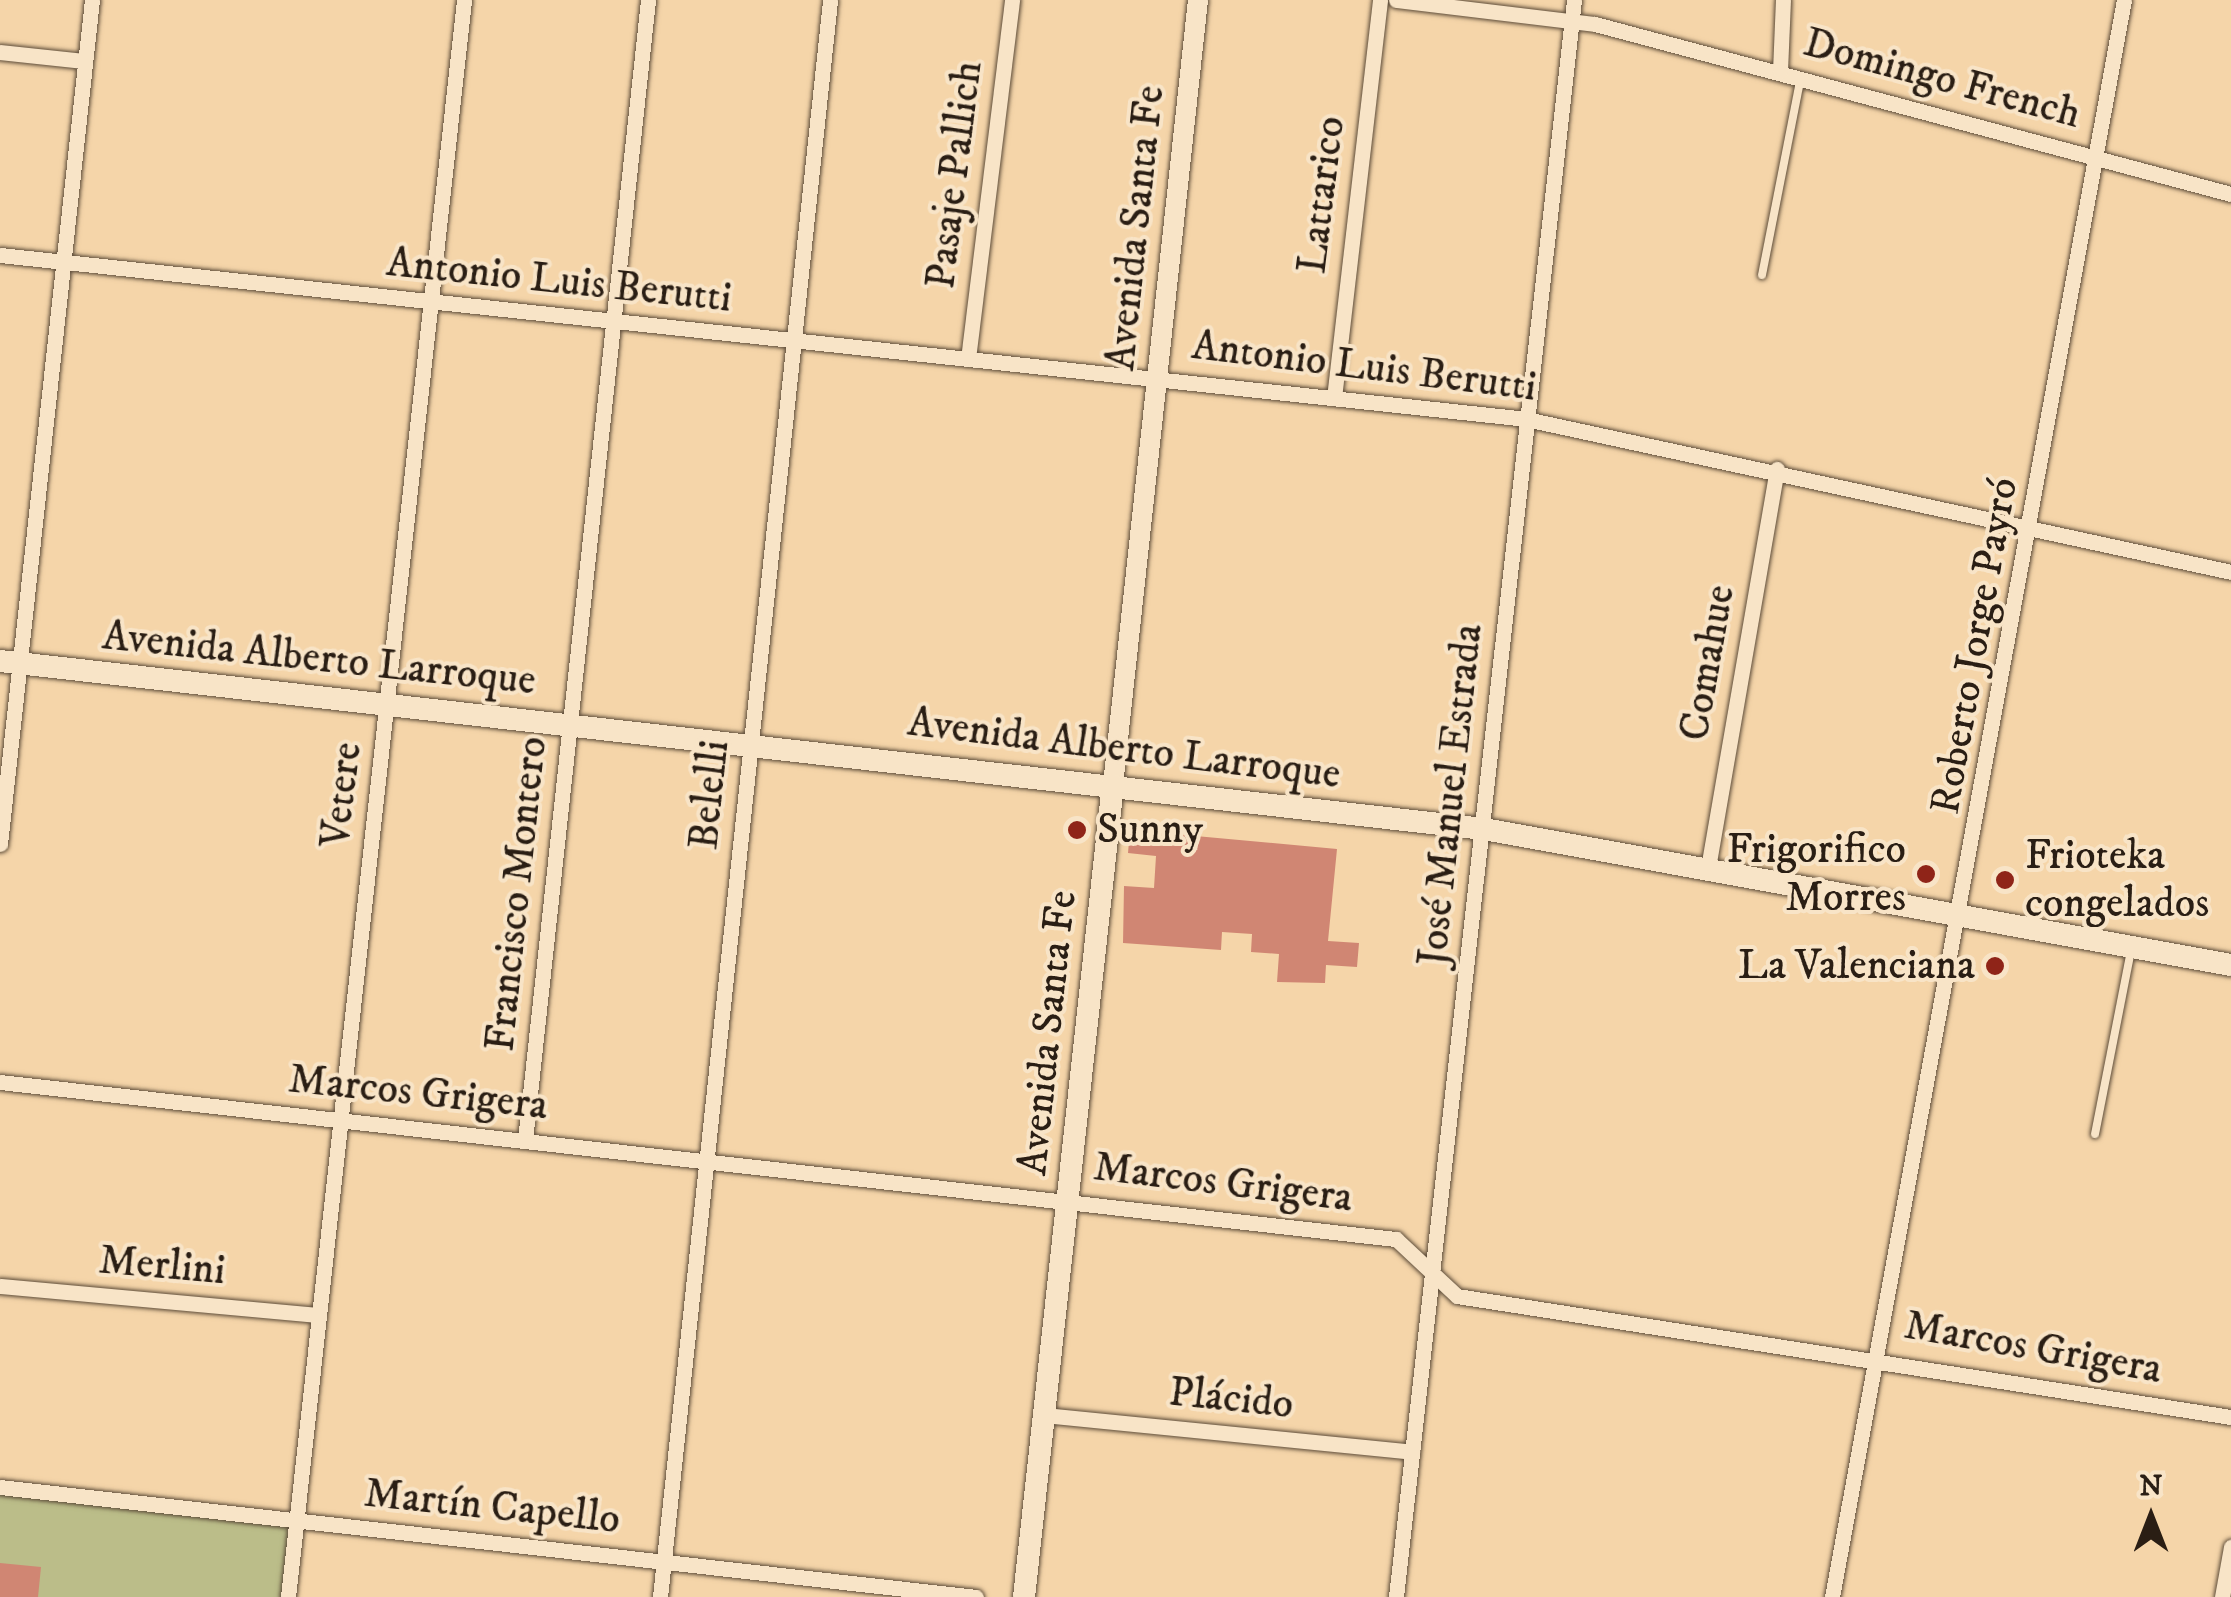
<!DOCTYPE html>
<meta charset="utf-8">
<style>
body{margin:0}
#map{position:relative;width:2231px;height:1597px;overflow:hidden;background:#f5d5a9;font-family:"IM FELL DW Pica",serif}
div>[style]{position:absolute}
.green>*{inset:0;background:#bbbd89}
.building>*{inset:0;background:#d08673}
.roads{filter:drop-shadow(0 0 2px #5d4c39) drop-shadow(0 0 2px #5d4c39)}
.service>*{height:8px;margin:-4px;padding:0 4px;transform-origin:4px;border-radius:4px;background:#f8e4c7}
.minor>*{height:15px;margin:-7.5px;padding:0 7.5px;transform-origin:7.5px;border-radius:7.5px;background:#f8e4c7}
.tertiary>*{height:20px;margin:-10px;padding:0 10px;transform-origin:10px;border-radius:10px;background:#f8e4c7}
.secondary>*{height:22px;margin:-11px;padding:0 11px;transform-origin:11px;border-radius:11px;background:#f8e4c7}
.dots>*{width:28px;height:28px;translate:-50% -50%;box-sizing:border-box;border:5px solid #f8e4c7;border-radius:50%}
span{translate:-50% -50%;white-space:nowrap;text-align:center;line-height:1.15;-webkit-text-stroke:8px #f8e4c7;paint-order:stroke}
.street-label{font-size:42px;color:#2a1e14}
.poi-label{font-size:42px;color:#2a1e14}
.left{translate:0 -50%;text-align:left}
.right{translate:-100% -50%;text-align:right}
.north{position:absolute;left:2101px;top:1467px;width:100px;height:100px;-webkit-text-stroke:8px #f8e4c7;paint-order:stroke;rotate:0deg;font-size:28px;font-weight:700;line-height:40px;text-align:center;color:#2a1e14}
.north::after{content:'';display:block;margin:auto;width:35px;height:45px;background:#2a1e14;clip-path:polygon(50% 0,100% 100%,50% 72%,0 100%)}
</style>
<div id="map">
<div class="green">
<div style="clip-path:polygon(0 1487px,296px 1521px,286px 1597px,0 1597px)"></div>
</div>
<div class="building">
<div style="clip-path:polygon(1130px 830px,1337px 849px,1328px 941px,1359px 943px,1357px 967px,1326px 965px,1325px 983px,1277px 982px,1279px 954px,1251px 952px,1252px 934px,1222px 932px,1221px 950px,1123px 943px,1124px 886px,1154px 888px,1156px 856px,1128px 853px)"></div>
<div style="clip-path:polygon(0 1563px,41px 1567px,38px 1597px,0 1597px)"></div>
</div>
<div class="roads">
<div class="service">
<div style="left:1762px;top:275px;width:198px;rotate:-78.9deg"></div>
<div style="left:2095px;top:1134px;width:187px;rotate:-78.9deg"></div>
</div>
<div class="minor">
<div style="left:1396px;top:0;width:200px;rotate:6.9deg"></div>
<div style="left:1595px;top:24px;width:658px;rotate:14.97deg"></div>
<div style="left:0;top:52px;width:84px;rotate:6.1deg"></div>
<div style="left:1780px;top:71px;width:71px;rotate:-87.6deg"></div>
<div style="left:0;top:255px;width:1535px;rotate:6.13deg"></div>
<div style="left:1526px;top:419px;width:721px;rotate:12.24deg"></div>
<div style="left:968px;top:359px;width:362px;rotate:-83deg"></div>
<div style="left:1334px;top:398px;width:401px;rotate:-83.4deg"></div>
<div style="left:0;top:844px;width:849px;rotate:-83.78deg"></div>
<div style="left:1708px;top:868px;width:405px;rotate:-80.2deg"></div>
<div style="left:0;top:1082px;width:1405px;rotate:6.42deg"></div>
<div style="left:1396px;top:1239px;width:83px;rotate:43.1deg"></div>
<div style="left:1457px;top:1296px;width:783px;rotate:8.89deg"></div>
<div style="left:525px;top:1140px;width:1147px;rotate:-83.84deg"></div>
<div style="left:0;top:1286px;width:320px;rotate:5.2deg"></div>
<div style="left:1044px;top:1415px;width:370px;rotate:5.7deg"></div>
<div style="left:0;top:1487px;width:982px;rotate:6.43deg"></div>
<div style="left:288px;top:1597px;width:1607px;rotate:-83.71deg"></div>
<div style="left:660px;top:1597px;width:1606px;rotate:-83.92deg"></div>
<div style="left:1396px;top:1597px;width:1607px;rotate:-83.64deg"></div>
<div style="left:1832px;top:1597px;width:1623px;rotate:-79.64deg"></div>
<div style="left:2222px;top:1597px;width:51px;rotate:-79.8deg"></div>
</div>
<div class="tertiary">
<div style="left:1113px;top:785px;width:790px;rotate:-83.82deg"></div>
</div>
<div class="secondary">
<div style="left:0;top:661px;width:1493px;rotate:6.46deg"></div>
<div style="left:1484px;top:829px;width:759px;rotate:10.32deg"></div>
<div style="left:1024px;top:1597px;width:817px;rotate:-83.75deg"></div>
</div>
</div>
<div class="dots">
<div style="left:1077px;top:830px;background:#8f2418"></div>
<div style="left:1926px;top:874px;background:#8f2418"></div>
<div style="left:2005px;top:880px;background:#8f2418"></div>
<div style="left:1995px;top:966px;background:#8f2418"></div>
</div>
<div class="street-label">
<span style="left:1942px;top:79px;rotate:15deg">Domingo French</span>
<span style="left:955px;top:175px;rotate:-83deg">Pasaje Pallich</span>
<span style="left:1322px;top:195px;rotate:-83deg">Lattarico</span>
<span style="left:1136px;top:228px;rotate:-84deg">Avenida Santa Fe</span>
<span style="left:559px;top:281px;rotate:6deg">Antonio Luis Berutti</span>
<span style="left:1364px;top:367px;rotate:7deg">Antonio Luis Berutti</span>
<span style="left:1975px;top:646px;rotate:-80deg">Roberto Jorge Payró</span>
<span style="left:319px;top:659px;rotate:6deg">Avenida Alberto Larroque</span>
<span style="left:1708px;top:663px;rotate:-80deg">Comahue</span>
<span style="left:1124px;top:749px;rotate:7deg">Avenida Alberto Larroque</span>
<span style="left:342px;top:795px;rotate:-83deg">Vetere</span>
<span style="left:710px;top:795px;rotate:-84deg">Belelli</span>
<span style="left:1451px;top:795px;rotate:-84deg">José Manuel Estrada</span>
<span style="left:517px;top:894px;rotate:-84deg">Francisco Montero</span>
<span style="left:1048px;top:1033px;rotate:-84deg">Avenida Santa Fe</span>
<span style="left:418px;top:1093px;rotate:6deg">Marcos Grigera</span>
<span style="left:1223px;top:1183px;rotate:7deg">Marcos Grigera</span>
<span style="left:162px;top:1266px;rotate:5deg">Merlini</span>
<span style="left:2033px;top:1348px;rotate:10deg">Marcos Grigera</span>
<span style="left:1231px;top:1399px;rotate:6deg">Plácido</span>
<span style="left:492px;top:1507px;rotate:6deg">Martín Capello</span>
</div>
<div class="poi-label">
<span class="left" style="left:1097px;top:830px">Sunny</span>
<span class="right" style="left:1906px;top:874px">Frigorifico<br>Morres</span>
<span class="left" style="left:2025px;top:880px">Frioteka<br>congelados</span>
<span class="right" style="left:1975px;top:966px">La Valenciana</span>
</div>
<div class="north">N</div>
</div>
